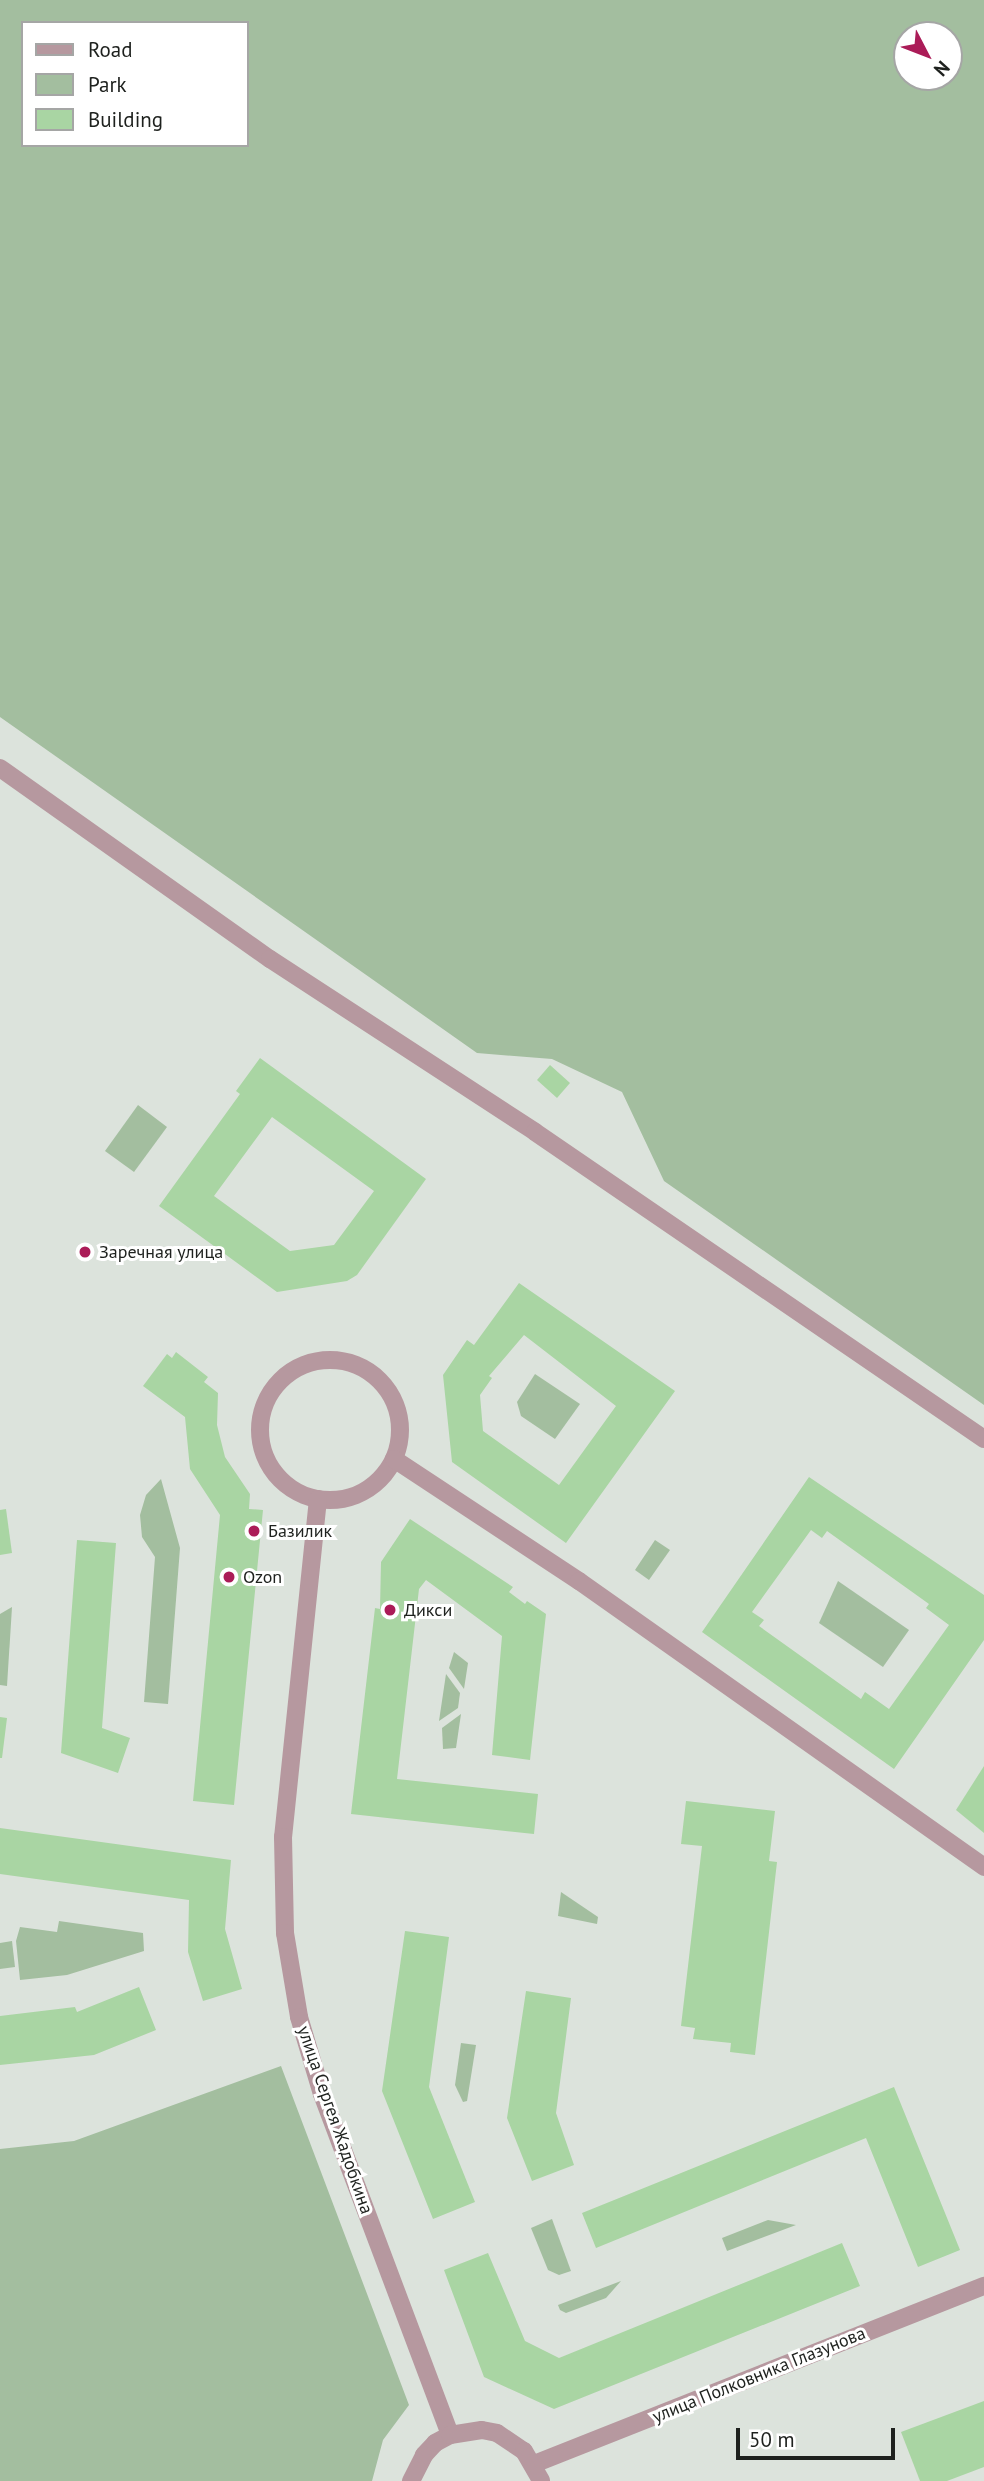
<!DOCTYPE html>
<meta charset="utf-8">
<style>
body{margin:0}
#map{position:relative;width:984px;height:2481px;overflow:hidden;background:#dce3dc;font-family:"PT Sans",sans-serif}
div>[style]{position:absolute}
.green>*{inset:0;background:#a3be9f}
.building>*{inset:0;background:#a9d5a3}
.minor>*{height:18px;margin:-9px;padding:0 9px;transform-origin:9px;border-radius:9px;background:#b6989f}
.minor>.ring{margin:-9px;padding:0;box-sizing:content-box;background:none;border:18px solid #b6989f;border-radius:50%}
.dots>*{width:19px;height:19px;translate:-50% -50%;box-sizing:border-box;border:4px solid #fff;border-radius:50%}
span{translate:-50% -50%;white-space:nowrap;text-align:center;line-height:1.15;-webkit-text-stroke:6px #fff;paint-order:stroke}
.poi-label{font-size:18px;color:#1e211e}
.left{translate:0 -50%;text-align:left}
.street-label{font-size:18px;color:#1e211e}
.legend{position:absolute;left:21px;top:21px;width:228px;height:126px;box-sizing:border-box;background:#fff;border:2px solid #a5a6a5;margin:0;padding:9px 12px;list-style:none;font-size:21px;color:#1e211e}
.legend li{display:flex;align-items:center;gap:14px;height:35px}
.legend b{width:35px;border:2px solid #a5a6a5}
.north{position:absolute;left:893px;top:21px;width:70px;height:70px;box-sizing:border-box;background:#fff;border:2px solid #a5a6a5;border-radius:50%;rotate:132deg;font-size:19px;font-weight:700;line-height:28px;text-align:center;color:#1e211e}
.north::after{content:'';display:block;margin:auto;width:24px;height:32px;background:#ab1c58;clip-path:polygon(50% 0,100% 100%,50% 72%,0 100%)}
.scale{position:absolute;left:736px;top:2428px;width:159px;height:32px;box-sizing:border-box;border:4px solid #1e211e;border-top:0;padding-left:9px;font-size:21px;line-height:24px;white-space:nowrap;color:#1e211e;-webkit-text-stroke:5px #fff;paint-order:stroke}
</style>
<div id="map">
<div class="green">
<div style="clip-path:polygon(evenodd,0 0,984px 0,984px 1405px,664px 1181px,622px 1092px,552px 1059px,477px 1053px,0 717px,0 0,23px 23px,247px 23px,247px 145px,23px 145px,23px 23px,0 0,907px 35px,949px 35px,949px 77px,907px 77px,907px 35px)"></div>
<div style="clip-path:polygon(138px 1105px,167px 1127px,134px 1172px,105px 1151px)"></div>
<div style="clip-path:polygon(535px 1374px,580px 1404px,555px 1439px,521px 1416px,517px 1402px)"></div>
<div style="clip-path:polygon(161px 1479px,180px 1548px,168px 1704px,144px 1702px,155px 1557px,142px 1537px,140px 1515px,146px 1495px)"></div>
<div style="clip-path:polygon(655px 1540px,670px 1550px,649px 1580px,635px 1570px)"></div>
<div style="clip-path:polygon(838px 1581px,909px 1630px,883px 1667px,819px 1623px)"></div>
<div style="clip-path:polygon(12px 1607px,7px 1686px,0 1685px,0 1614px)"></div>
<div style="clip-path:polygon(454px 1652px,468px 1663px,464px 1689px,449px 1668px)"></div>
<div style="clip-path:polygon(446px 1674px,460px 1693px,458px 1708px,439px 1721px)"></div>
<div style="clip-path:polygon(461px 1714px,456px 1748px,443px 1749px,442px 1728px)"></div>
<div style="clip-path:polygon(561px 1892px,598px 1917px,597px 1924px,558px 1916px)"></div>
<div style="clip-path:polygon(59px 1921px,143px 1933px,144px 1951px,67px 1975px,20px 1980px,16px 1941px,20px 1927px,57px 1932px)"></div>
<div style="clip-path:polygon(12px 1941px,15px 1967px,0 1969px,0 1943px)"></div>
<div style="clip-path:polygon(461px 2043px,476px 2045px,467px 2101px,463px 2102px,455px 2085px)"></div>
<div style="clip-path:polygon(281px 2066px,409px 2405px,383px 2440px,372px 2481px,0 2481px,0 2149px,74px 2141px)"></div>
<div style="clip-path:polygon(552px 2219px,571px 2271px,559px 2275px,548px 2270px,531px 2228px)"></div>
<div style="clip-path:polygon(768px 2220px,796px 2225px,727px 2251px,722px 2238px)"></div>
<div style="clip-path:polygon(621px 2281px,606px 2298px,566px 2313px,560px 2310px,558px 2305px)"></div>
</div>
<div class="building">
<div style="clip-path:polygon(evenodd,260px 1058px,426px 1179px,357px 1275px,347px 1281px,277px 1292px,159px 1206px,240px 1094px,236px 1091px,260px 1058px,272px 1117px,374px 1191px,334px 1245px,290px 1251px,214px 1196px,272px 1117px)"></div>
<div style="clip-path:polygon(550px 1065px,570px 1083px,557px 1098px,537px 1080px)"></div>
<div style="clip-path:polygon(evenodd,519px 1283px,675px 1391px,566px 1543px,452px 1462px,443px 1375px,467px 1340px,474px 1345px,519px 1283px,524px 1335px,616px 1406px,559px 1485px,483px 1431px,480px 1395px,492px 1378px,489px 1376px,524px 1335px)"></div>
<div style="clip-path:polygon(176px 1352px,208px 1377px,204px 1382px,218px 1393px,217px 1425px,225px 1457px,250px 1494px,249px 1509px,263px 1510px,234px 1805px,193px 1801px,220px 1515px,190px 1469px,185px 1417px,143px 1386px,167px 1354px,172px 1358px)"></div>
<div style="clip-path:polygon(evenodd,809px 1477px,984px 1595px,984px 1640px,894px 1769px,702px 1632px,809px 1477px,811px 1530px,822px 1538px,827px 1531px,929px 1604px,926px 1608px,949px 1625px,889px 1709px,865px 1692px,861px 1699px,847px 1689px,759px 1626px,764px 1620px,752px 1612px,811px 1530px)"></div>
<div style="clip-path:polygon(6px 1509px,12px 1553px,0 1555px,0 1510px)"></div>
<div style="clip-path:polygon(410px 1519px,513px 1587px,509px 1592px,525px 1604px,527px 1601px,546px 1614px,530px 1760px,492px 1755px,502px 1636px,426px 1580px,419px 1589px,397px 1779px,538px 1794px,534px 1834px,351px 1814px,375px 1608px,380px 1609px,381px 1562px)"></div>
<div style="clip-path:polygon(77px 1540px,116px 1543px,102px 1728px,130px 1738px,118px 1773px,61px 1753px)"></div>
<div style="clip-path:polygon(0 1717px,7px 1718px,2px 1758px,0 1758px)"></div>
<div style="clip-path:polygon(984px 1766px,984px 1833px,956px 1810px)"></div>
<div style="clip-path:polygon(686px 1801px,775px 1811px,769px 1861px,777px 1862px,755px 2055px,730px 2052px,731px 2043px,693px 2039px,695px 2028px,681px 2026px,702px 1846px,681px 1844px)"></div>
<div style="clip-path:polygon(0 1828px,231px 1860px,225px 1929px,242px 1989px,203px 2001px,188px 1952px,189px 1900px,0 1874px)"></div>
<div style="clip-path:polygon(405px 1931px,449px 1937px,429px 2087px,475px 2202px,433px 2219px,382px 2091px)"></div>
<div style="clip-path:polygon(139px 1987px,156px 2030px,94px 2055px,0 2065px,0 2016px,75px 2007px,77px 2012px)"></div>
<div style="clip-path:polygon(526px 1991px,571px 1998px,556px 2113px,574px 2165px,532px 2181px,507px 2118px)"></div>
<div style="clip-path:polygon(894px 2087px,960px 2250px,918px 2267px,866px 2138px,596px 2248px,582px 2213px)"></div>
<div style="clip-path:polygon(842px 2243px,860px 2286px,554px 2409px,484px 2377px,444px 2270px,488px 2253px,525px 2341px,559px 2358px)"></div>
<div style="clip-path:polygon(984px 2401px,984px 2467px,947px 2481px,920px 2481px,901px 2432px)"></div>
</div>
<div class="minor">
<div style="left:0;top:768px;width:331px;rotate:35.3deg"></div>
<div style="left:270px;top:959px;width:316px;rotate:33.1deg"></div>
<div style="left:535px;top:1132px;width:544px;rotate:34.36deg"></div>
<div class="ring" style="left:260px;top:1360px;width:122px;height:122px"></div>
<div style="left:394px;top:1459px;width:222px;rotate:33.4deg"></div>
<div style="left:579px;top:1581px;width:496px;rotate:35.2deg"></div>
<div style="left:318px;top:1499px;width:340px;rotate:95.9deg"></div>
<div style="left:283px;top:1837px;width:96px;rotate:88.8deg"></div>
<div style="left:285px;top:1933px;width:85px;rotate:80.5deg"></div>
<div style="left:299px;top:2017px;width:80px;rotate:73.4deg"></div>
<div style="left:322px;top:2094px;width:364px;rotate:69.4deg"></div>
<div style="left:534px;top:2464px;width:484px;rotate:-21.6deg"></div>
<div style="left:411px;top:2481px;width:29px;rotate:-63deg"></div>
<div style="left:424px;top:2455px;width:16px;rotate:-47deg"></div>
<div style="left:435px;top:2443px;width:17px;rotate:-28deg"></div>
<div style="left:450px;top:2435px;width:32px;rotate:-9deg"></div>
<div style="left:482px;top:2430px;width:15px;rotate:11deg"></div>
<div style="left:497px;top:2433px;width:32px;rotate:34deg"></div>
<div style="left:524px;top:2451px;width:34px;rotate:60deg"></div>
</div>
<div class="dots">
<div style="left:85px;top:1252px;background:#ab1c58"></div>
<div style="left:254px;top:1531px;background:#ab1c58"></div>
<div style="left:229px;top:1577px;background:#ab1c58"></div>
<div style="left:390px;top:1610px;background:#ab1c58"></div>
</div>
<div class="poi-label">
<span class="left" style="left:99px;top:1252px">Заречная улица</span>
<span class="left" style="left:268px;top:1531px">Базилик</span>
<span class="left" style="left:243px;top:1577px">Ozon</span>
<span class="left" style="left:404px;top:1610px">Дикси</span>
</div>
<div class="street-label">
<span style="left:335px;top:2120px;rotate:71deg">улица Сергея Жадобкина</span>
<span style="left:759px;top:2375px;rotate:-22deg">улица Полковника Глазунова</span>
</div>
<ul class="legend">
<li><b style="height:9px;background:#b6989f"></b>Road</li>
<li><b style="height:19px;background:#a3be9f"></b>Park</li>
<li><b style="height:19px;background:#a9d5a3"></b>Building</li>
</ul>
<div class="north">N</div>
<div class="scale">50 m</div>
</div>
